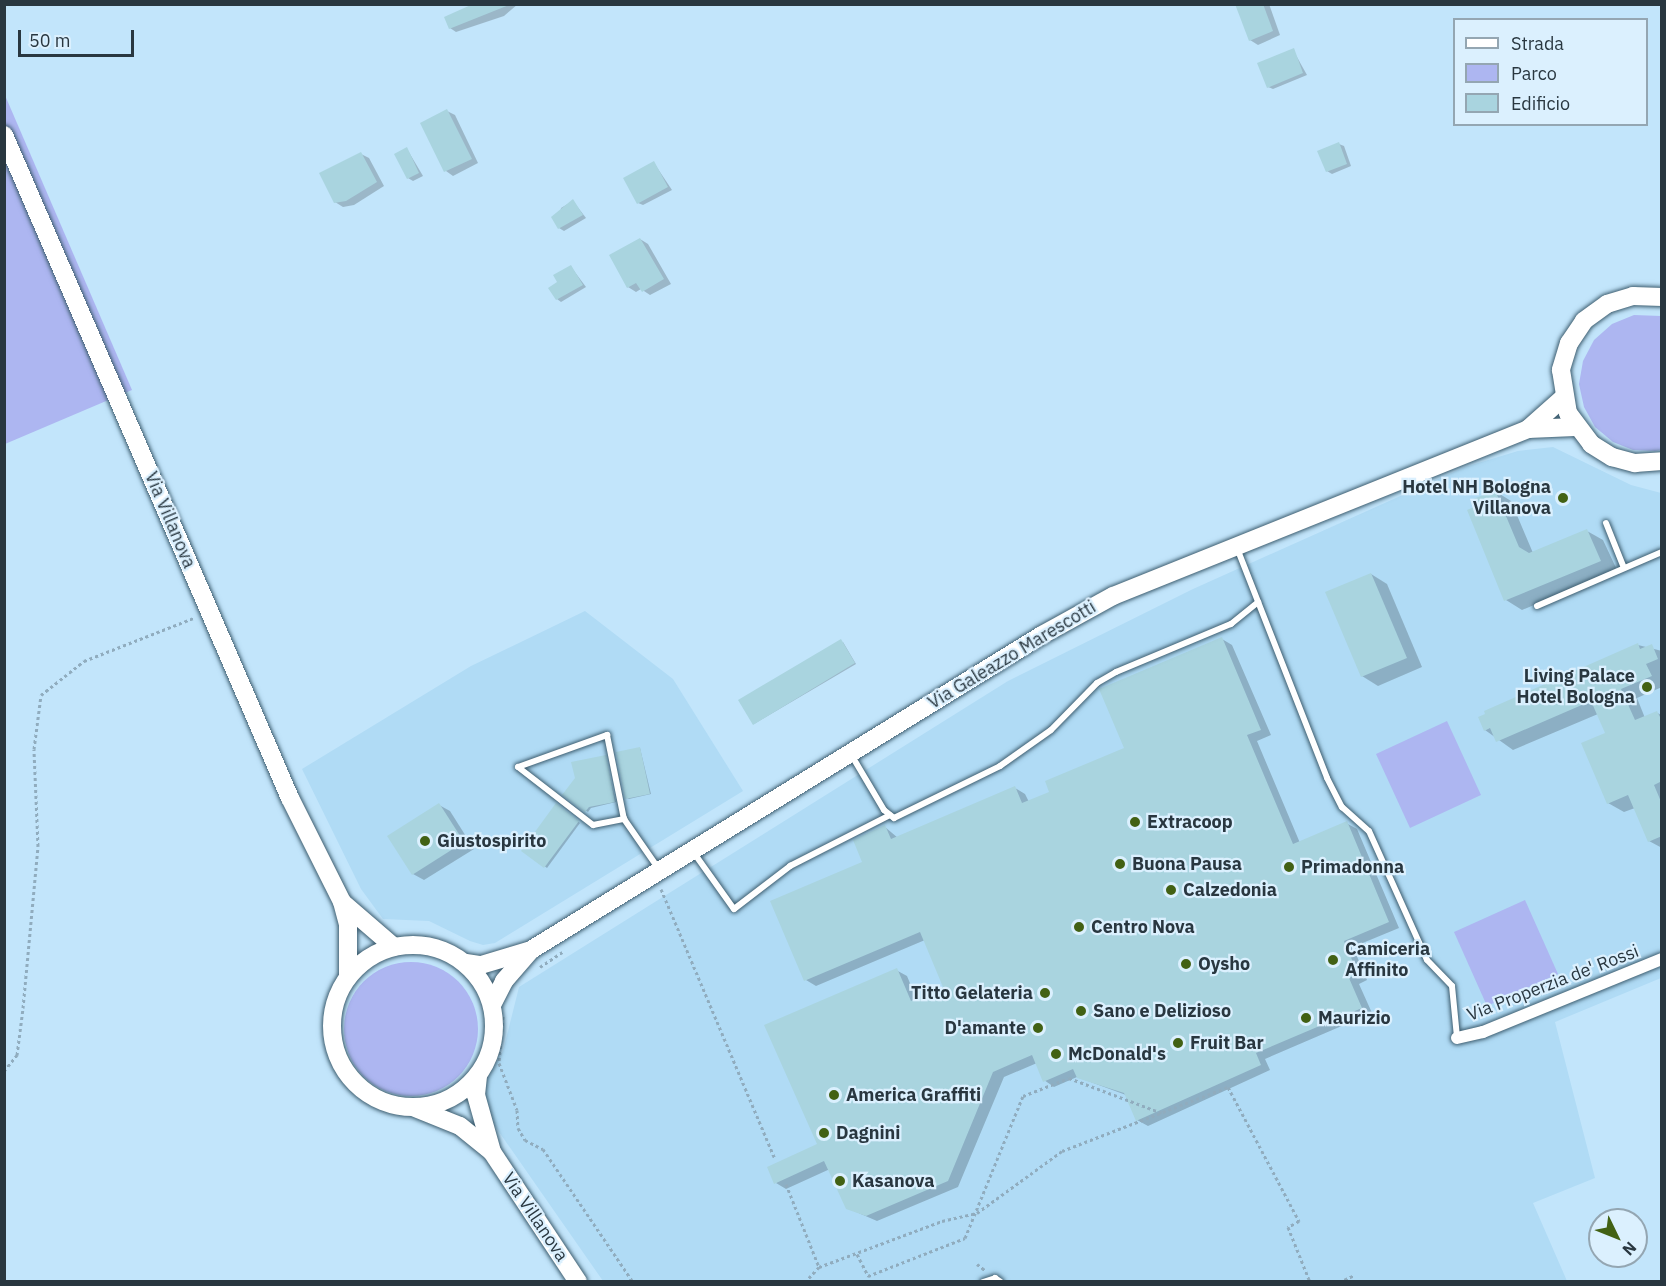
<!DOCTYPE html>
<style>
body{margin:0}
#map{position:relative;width:1666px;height:1286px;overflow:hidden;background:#c2e5fb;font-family:"IBM Plex Sans",sans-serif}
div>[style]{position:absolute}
.built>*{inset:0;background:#b0dbf5}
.green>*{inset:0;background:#adb6f1}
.round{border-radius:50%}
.shadow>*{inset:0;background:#0003}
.building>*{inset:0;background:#a9d4df}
.path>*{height:3px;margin-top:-1.5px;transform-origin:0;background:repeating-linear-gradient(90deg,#90acbe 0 3px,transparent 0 6px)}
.roads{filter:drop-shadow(0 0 2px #3d5d6f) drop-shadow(0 0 2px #3d5d6f)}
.lane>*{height:6px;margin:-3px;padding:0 3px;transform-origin:3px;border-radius:3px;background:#fff}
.street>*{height:12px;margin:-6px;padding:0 6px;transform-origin:6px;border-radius:6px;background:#fff}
.secondary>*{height:18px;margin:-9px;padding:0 9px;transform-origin:9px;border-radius:9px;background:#fff}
.secondary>.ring{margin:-9px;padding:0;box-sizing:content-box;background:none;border:18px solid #fff;border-radius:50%}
.dots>*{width:16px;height:16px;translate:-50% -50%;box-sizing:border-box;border:3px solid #dbf0fe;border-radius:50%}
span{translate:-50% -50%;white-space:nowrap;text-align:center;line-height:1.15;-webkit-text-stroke:4.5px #dbf0fe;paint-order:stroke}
.poi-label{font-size:18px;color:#293740;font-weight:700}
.right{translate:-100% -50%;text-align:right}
.left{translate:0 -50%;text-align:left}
.street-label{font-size:18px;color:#293740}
.frame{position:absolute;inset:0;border:6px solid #293740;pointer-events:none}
.legend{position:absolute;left:1453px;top:18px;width:195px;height:108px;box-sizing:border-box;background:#dbf0fe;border:2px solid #94a6b2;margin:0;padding:8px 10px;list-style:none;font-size:18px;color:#293740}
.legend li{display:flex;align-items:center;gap:12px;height:30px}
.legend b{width:30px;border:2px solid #94a6b2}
.north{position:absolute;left:1588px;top:1208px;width:60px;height:60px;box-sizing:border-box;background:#dbf0fe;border:2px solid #94a6b2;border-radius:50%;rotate:133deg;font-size:16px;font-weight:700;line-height:24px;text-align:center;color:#293740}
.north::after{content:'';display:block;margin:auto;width:21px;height:27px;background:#426114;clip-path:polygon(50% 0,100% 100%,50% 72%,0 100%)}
.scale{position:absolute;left:18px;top:30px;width:116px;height:27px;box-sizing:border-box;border:3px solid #293740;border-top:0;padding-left:8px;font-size:18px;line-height:21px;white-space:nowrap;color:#293740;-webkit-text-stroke:4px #dbf0fe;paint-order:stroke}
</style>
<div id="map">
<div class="built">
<div style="clip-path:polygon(1553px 447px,1631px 485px,1661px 493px,1661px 978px,1555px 1022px,1595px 1178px,1533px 1203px,1567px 1281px,603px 1281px,490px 1119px,483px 1086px,503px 1051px,519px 987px,1008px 681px,1193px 589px,1465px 467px,1518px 451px)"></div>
<div style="clip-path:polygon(585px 611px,673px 679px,743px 791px,495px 943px,483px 945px,470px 941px,429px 921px,383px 919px,361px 889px,302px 769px,471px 666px)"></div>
</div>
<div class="green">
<div style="clip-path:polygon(4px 93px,132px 390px,5px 444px,4px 444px)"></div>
<div style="clip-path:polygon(1634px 315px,1661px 316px,1661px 450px,1655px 451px,1633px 450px,1613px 442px,1595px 427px,1584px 407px,1579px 384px,1583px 361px,1594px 340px,1612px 324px)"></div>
<div style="clip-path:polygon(1447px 721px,1481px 795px,1410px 828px,1376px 754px)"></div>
<div style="clip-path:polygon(1525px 900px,1558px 974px,1487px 1006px,1454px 932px)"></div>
<div class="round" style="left:344px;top:962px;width:134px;height:134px"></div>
</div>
<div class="shadow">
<div style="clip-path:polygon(477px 4px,518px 4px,504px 16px,456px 32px,450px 28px)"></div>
<div style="clip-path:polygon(1237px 4px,1269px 4px,1280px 35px,1258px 45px,1250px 40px)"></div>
<div style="clip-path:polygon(1293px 50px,1307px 75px,1273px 89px,1268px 87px)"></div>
<div style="clip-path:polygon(447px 111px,455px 115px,478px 163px,453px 176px,446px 171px,422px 123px)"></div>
<div style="clip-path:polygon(1339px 144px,1344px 146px,1351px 166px,1332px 174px,1327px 171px)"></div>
<div style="clip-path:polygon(407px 149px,423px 176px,413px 181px,408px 178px)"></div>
<div style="clip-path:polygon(361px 154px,369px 158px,384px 186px,354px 205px,343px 207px,335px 202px)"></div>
<div style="clip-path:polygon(654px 163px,672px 190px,643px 205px,638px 203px)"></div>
<div style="clip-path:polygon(573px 201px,586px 218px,564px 231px,559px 228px,561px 208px)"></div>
<div style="clip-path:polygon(640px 239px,648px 244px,671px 284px,650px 295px,641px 289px,636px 292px,628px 287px,611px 256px)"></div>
<div style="clip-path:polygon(571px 267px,586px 287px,561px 302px,557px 299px,559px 282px)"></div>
<div style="clip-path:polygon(1495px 491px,1511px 501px,1533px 553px,1587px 531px,1603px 540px,1617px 570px,1522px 610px,1506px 600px,1469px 511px)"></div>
<div style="clip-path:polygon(1371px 574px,1387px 584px,1422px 667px,1378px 686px,1362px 676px)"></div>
<div style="clip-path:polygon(1222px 639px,1232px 645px,1271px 735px,1257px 741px,1300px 843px,1346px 823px,1357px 829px,1399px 928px,1353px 947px,1367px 980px,1359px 984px,1372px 1013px,1265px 1059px,1270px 1070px,1148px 1126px,1137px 1120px,1126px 1095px,1077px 1077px,1054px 1087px,1044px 1080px,1037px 1063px,1004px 1077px,958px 1187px,877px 1221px,847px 1208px,830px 1169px,786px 1189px,776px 1183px,819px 1145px,896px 970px,907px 976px,917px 1000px,945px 988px,925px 940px,816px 986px,806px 980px,885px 827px,898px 838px,1015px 788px,1025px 794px,1029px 802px,1051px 792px,1126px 749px)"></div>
<div style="clip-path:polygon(843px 642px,856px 664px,754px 724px)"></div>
<div style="clip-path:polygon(1638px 645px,1662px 651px,1662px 687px,1637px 698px,1645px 718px,1657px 713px,1662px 715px,1662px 848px,1649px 841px,1635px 808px,1624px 812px,1608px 803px,1607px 734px,1598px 714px,1513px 750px,1485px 730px)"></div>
<div style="clip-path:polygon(640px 748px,651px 794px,629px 799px,627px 798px)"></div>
<div style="clip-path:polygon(605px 756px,616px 802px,591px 808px,588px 812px,564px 794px)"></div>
<div style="clip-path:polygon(439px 805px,450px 811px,474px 849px,424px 880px,413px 874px,389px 836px)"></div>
<div style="clip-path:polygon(556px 805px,580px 823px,547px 868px,523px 850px)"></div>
</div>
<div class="building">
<div style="clip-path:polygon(473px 4px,509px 4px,509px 5px,449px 29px,444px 17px)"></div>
<div style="clip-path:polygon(1235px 4px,1263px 4px,1273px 31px,1249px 41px)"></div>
<div style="clip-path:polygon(1294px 48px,1303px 73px,1267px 88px,1257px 63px)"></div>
<div style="clip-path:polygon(447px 109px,472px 159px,444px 172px,420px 123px)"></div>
<div style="clip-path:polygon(1339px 142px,1347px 164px,1326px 172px,1317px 151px)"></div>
<div style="clip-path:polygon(407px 147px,419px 173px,407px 179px,394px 154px)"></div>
<div style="clip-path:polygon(361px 152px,377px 182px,346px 201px,334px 203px,319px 173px)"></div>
<div style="clip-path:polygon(654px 161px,668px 187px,637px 204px,623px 178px)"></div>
<div style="clip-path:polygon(573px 199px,583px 215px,558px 229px,551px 217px)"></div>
<div style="clip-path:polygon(640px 238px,664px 279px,642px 292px,636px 283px,627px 288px,609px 255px)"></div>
<div style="clip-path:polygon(571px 265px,583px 285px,556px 300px,548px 288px,557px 282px,553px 275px)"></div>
<div style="clip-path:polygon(1495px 490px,1519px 547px,1529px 553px,1587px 529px,1601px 561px,1504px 601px,1467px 510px,1474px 507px,1471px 500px)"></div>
<div style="clip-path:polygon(1371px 573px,1407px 658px,1361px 677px,1325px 592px)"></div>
<div style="clip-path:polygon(1222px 637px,1261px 730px,1247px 735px,1293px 844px,1347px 821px,1389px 922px,1344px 941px,1358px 974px,1349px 978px,1362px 1008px,1256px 1053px,1261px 1065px,1136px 1121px,1124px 1093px,1077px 1078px,1073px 1069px,1043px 1082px,1032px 1055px,1018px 1061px,993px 1072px,948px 1181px,866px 1216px,846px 1209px,824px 1161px,774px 1184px,767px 1167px,817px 1144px,764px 1025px,897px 968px,911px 1001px,943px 987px,920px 932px,804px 981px,770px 901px,862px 862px,853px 840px,885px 825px,891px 839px,1015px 786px,1022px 803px,1049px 792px,1045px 781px,1124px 748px,1099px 689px)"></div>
<div style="clip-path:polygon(841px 639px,855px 663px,753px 725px,738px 700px)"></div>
<div style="clip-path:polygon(1638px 643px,1640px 649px,1652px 644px,1658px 659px,1646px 664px,1652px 676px,1621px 689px,1635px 720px,1657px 711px,1662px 721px,1662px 781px,1654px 785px,1662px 804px,1662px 836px,1648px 842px,1628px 795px,1607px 804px,1581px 743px,1605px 733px,1591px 701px,1496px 742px,1490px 728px,1484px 731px,1478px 717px,1485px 714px,1484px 711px)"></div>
<div style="clip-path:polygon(640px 747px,650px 794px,625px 799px,616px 752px)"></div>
<div style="clip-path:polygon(606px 755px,615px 802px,589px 807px,585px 812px,562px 795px,575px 778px,571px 762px)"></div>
<div style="clip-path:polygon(439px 803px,464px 842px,412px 875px,387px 836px)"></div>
<div style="clip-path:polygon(556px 803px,579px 821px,544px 868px,521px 851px)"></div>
</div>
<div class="path">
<div style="left:661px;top:889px;width:291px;rotate:67.1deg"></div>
<div style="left:540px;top:967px;width:27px;rotate:-34deg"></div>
<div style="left:503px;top:1016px;width:47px;rotate:94.9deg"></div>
<div style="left:499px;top:1063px;width:50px;rotate:69deg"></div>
<div style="left:517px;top:1110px;width:18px;rotate:87deg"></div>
<div style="left:518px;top:1128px;width:14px;rotate:60deg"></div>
<div style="left:525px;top:1140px;width:20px;rotate:27deg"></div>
<div style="left:543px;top:1149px;width:161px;rotate:55.9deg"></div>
<div style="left:4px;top:1071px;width:21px;rotate:-51deg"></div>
<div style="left:17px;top:1055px;width:47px;rotate:-82.7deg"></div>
<div style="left:23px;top:1008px;width:163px;rotate:-84.7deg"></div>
<div style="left:38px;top:846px;width:97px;rotate:-92.4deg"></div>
<div style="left:34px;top:749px;width:54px;rotate:-82.6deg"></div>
<div style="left:41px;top:695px;width:55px;rotate:-38.3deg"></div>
<div style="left:84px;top:661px;width:118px;rotate:-21.4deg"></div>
<div style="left:786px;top:1184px;width:89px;rotate:68.3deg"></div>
<div style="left:819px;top:1267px;width:21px;rotate:133deg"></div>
<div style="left:857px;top:1254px;width:25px;rotate:63deg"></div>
<div style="left:868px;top:1276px;width:104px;rotate:-21.4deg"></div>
<div style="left:965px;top:1238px;width:153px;rotate:-67.8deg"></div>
<div style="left:1023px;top:1096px;width:49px;rotate:-21.4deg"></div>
<div style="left:1069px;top:1078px;width:99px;rotate:20.6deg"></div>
<div style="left:977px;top:1264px;width:11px;rotate:38deg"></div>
<div style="left:819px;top:1267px;width:131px;rotate:-20.5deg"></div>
<div style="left:942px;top:1221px;width:36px;rotate:-13deg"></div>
<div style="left:977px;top:1213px;width:105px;rotate:-36.1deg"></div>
<div style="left:1062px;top:1151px;width:178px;rotate:-21.1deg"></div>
<div style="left:1228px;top:1087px;width:152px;rotate:62.1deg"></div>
<div style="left:1299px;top:1221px;width:13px;rotate:151deg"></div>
<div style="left:1288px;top:1227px;width:59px;rotate:68.2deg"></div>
<div style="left:1339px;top:1282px;width:17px;rotate:-24deg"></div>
</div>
<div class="roads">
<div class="lane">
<div style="left:1606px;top:523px;width:48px;rotate:68.2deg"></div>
<div style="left:1237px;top:548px;width:247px;rotate:68.6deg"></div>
<div style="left:1327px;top:778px;width:33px;rotate:63deg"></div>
<div style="left:1342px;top:807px;width:36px;rotate:42deg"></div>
<div style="left:1369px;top:831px;width:141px;rotate:65.8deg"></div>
<div style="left:1427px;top:960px;width:36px;rotate:46deg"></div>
<div style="left:1452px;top:986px;width:51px;rotate:84.4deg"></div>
<div style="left:1537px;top:606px;width:136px;rotate:-23.4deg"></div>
<div style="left:852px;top:756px;width:63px;rotate:59.3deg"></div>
<div style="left:884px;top:810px;width:13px;rotate:39deg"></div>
<div style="left:894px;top:818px;width:118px;rotate:-26.1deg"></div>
<div style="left:1000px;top:766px;width:62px;rotate:-35.2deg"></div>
<div style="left:1051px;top:730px;width:66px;rotate:-45.6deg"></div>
<div style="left:1097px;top:683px;width:22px;rotate:-30deg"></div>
<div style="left:1116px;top:672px;width:125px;rotate:-22.7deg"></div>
<div style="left:1231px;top:624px;width:35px;rotate:-39deg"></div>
<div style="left:518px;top:767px;width:95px;rotate:-19.8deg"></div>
<div style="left:607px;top:735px;width:86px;rotate:78.6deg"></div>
<div style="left:624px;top:819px;width:60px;rotate:55.2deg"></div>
<div style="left:518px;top:767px;width:95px;rotate:37.7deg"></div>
<div style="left:593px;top:825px;width:32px;rotate:-11deg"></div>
<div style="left:694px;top:853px;width:69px;rotate:54.5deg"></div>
<div style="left:734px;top:909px;width:71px;rotate:-37.5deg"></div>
<div style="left:790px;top:866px;width:112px;rotate:-27deg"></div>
<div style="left:983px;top:1282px;width:13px;rotate:-18deg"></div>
<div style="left:995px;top:1278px;width:7px;rotate:34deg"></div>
</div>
<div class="street">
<div style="left:1457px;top:1038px;width:27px;rotate:-13deg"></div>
<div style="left:1483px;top:1032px;width:193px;rotate:-22.2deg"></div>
</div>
<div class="secondary">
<div style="left:4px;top:135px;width:722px;rotate:66.67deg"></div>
<div style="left:290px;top:798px;width:116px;rotate:63.4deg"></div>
<div style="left:342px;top:902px;width:24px;rotate:75deg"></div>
<div style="left:348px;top:925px;width:51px;rotate:90deg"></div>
<div style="left:1662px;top:297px;width:29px;rotate:-178deg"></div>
<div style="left:1633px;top:296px;width:27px;rotate:163deg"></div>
<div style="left:1607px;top:304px;width:29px;rotate:144deg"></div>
<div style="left:1584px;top:321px;width:27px;rotate:124deg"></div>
<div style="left:1569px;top:343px;width:28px;rotate:107deg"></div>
<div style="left:1561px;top:370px;width:44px;rotate:80.8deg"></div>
<div style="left:1568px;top:413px;width:39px;rotate:53deg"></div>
<div style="left:1591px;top:444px;width:25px;rotate:32deg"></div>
<div style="left:1612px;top:457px;width:24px;rotate:15deg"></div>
<div style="left:1635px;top:463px;width:27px;rotate:-4deg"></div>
<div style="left:1528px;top:429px;width:47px;rotate:-41.5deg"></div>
<div style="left:343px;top:903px;width:67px;rotate:40.8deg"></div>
<div class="ring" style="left:332px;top:945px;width:144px;height:144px"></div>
<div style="left:466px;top:963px;width:15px;rotate:8deg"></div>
<div style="left:481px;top:965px;width:52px;rotate:-16.7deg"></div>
<div style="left:531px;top:950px;width:600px;rotate:-31.65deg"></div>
<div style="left:1042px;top:635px;width:81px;rotate:-28.8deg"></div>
<div style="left:1113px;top:596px;width:447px;rotate:-21.9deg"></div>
<div style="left:1528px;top:429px;width:47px;rotate:-2.4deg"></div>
<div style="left:492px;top:1005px;width:27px;rotate:-63deg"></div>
<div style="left:504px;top:981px;width:40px;rotate:-49deg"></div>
<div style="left:478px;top:1076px;width:19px;rotate:96deg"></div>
<div style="left:476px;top:1095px;width:59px;rotate:74.3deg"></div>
<div style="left:492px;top:1152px;width:156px;rotate:56.5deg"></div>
<div style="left:415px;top:1108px;width:48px;rotate:21.8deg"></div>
<div style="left:460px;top:1126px;width:41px;rotate:39.1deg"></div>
</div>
</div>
<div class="dots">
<div style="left:1563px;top:498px;background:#426114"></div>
<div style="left:1647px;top:687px;background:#426114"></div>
<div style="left:1135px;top:822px;background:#426114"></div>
<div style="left:425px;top:841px;background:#426114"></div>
<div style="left:1120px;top:864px;background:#426114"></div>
<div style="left:1289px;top:867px;background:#426114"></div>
<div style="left:1171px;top:890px;background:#426114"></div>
<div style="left:1079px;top:927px;background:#426114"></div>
<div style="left:1333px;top:960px;background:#426114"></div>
<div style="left:1186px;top:964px;background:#426114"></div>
<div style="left:1045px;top:993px;background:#426114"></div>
<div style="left:1081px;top:1011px;background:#426114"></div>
<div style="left:1306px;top:1018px;background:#426114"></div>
<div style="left:1038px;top:1028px;background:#426114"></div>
<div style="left:1178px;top:1043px;background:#426114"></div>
<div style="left:1056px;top:1054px;background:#426114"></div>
<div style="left:834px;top:1095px;background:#426114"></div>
<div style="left:824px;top:1133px;background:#426114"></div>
<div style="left:840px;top:1181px;background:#426114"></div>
</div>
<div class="poi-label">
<span class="right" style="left:1551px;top:498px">Hotel NH Bologna<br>Villanova</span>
<span class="right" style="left:1635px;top:687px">Living Palace<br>Hotel Bologna</span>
<span class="left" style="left:1147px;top:822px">Extracoop</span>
<span class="left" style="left:437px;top:841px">Giustospirito</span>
<span class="left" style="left:1132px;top:864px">Buona Pausa</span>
<span class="left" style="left:1301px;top:867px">Primadonna</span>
<span class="left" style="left:1183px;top:890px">Calzedonia</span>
<span class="left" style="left:1091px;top:927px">Centro Nova</span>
<span class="left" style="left:1345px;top:960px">Camiceria<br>Affinito</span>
<span class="left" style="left:1198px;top:964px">Oysho</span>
<span class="right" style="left:1033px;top:993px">Titto Gelateria</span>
<span class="left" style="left:1093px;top:1011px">Sano e Delizioso</span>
<span class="left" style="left:1318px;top:1018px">Maurizio</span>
<span class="right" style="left:1026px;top:1028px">D'amante</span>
<span class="left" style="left:1190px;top:1043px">Fruit Bar</span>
<span class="left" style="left:1068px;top:1054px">McDonald's</span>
<span class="left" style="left:846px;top:1095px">America Graffiti</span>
<span class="left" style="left:836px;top:1133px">Dagnini</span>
<span class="left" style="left:852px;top:1181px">Kasanova</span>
</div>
<div class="street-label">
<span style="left:170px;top:520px;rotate:67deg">Via Villanova</span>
<span style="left:1012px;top:655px;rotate:-31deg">Via Galeazzo Marescotti</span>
<span style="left:1553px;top:983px;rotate:-21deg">Via Properzia de' Rossi</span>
<span style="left:535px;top:1217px;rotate:56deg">Via Villanova</span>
</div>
<div class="frame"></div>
<ul class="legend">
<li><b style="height:8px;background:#fff"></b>Strada</li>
<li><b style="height:16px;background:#adb6f1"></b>Parco</li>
<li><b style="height:16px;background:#a9d4df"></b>Edificio</li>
</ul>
<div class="north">N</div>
<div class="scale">50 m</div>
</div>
